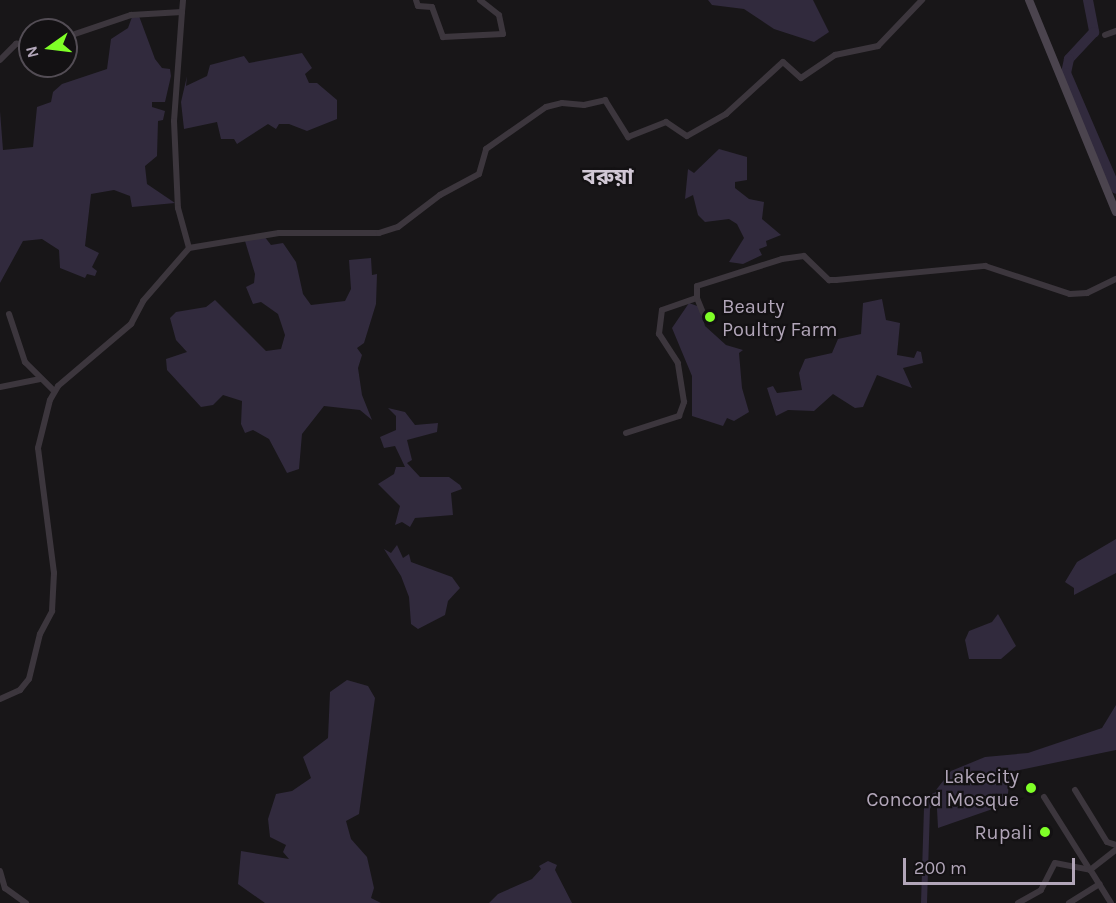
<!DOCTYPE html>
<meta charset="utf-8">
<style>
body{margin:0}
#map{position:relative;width:1116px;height:903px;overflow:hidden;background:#181618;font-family:Karla,"Noto Sans Bengali",sans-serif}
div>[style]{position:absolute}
.water>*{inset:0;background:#312a3d}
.canal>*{height:6px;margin:-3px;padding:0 3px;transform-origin:3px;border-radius:3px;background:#312a3d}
.river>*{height:10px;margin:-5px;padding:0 5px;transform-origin:5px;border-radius:5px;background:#312a3d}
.street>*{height:6px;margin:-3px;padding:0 3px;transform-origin:3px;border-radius:3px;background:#3c363d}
.secondary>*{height:8px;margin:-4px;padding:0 4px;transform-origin:4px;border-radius:4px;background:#4b444e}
.dots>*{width:16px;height:16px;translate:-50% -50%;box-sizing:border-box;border:3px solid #131113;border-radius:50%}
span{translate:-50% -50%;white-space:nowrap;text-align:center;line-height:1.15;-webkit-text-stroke:4.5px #131113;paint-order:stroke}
.poi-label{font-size:20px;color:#b2a6b9}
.left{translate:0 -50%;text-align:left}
.right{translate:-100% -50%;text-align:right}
.quarter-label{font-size:22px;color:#d1c8d5;font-weight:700}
.north{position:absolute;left:18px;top:18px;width:60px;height:60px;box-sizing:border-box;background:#131113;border:2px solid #534d55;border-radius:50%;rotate:256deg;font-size:16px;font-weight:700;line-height:24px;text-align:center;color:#b2a6b9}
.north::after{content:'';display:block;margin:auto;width:21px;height:27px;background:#7fff27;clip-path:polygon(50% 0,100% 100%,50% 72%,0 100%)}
.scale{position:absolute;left:903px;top:858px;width:172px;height:27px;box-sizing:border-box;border:3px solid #b2a6b9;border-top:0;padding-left:8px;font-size:18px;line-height:21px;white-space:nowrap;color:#b2a6b9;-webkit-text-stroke:4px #131113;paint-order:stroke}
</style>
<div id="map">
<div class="water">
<div style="clip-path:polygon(708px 0,813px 0,829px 32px,814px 42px,774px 29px,744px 9px,712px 5px)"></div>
<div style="clip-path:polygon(139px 16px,155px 59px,162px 68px,170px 69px,171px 76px,165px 102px,152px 102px,152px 107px,165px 111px,163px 120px,158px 121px,157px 156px,145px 166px,147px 184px,175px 203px,132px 207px,130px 196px,114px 190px,91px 194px,85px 246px,99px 253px,92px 267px,97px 271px,95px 276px,87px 274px,85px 278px,60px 268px,59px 250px,42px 239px,23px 241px,0 283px,0 111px,3px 150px,33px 147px,37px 107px,51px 102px,53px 92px,62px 84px,107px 69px,111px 39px,128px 28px,132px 17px)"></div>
<div style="clip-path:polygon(302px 53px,312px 68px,305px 74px,309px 83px,317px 83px,337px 100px,337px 119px,307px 131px,289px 124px,279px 124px,276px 129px,268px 124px,237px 144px,234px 139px,221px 139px,217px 122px,184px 129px,181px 102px,187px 76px,186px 86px,207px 76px,210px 65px,244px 56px,249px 63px)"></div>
<div style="clip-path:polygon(719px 149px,747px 157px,747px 180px,735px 182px,735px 188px,749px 199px,764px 202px,762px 219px,781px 235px,766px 241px,767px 246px,759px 249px,762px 255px,743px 264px,729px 262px,744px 238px,737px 224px,729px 219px,705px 222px,698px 215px,693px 195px,685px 199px,688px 169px,694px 173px)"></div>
<div style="clip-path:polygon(264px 236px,271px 245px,283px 243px,296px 262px,303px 294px,311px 305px,345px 301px,351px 289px,349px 260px,371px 258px,372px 275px,377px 274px,376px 304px,364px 343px,357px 348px,362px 355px,358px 368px,362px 395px,372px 420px,360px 410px,324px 406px,302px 434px,299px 469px,287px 473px,269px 439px,253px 430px,245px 433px,241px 424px,242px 401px,223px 395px,213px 405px,201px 407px,167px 370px,166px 359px,187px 352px,176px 340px,170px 318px,176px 312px,206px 307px,215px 300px,266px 351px,281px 349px,285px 335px,278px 314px,261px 302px,253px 304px,246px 287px,254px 283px,255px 274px,245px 241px)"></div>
<div style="clip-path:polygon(882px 299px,886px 320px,900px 323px,897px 355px,914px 358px,917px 351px,921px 352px,923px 363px,903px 368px,912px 388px,877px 375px,863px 407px,855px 408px,833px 394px,814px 411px,788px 410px,776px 416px,767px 388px,773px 386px,777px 393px,802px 390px,799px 373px,805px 359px,832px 353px,838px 339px,861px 334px,863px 303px)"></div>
<div style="clip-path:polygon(689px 303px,700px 307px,705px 326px,726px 345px,743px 350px,739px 353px,742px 388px,749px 412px,734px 421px,727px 418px,723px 426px,692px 416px,692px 376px,672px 328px)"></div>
<div style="clip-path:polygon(388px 408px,405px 412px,415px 425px,438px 423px,437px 432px,407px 440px,412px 460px,407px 463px,420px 477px,449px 477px,460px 485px,462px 489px,451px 493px,453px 515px,415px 518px,410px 527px,402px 522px,395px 525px,400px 506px,378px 484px,394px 474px,396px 467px,405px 467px,395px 446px,384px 448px,380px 437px,396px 430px,396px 416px)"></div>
<div style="clip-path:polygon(1116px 539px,1116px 573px,1074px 595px,1074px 588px,1065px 582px,1077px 562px)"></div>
<div style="clip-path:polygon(397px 545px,403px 558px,409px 554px,411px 562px,452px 577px,460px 588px,448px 601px,445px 615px,418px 629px,411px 624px,409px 597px,401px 576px,384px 549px,391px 553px)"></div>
<div style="clip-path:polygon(998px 614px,1016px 646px,1001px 659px,969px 659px,965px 640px,969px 631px,992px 622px)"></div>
<div style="clip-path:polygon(347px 680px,368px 686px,375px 698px,359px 814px,346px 821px,351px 839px,367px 857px,374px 888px,371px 898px,381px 903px,265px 903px,238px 884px,241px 851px,289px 859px,283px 852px,286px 845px,270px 837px,268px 819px,276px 794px,292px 791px,311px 778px,303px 757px,328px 738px,330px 692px)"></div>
<div style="clip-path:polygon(1116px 705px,1116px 750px,1010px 772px,1007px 804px,938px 828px,936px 790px,951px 771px,985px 757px,1028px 753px,1102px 728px)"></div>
<div style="clip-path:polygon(548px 861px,557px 865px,555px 870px,572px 903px,489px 903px,498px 894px,532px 879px,541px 869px,539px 866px)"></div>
</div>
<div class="canal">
<div style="left:924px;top:903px;width:95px;rotate:-88.2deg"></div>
<div style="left:927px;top:808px;width:13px;rotate:-61deg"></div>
<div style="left:933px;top:797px;width:11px;rotate:-27deg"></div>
</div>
<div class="river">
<div style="left:1088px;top:0;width:33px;rotate:79deg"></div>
<div style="left:1094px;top:32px;width:37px;rotate:133deg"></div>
<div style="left:1069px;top:59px;width:14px;rotate:102deg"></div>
<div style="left:1066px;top:73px;width:126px;rotate:66.7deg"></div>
</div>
<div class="street">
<div style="left:416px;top:0;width:6px;rotate:72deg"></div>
<div style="left:418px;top:6px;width:14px;rotate:4deg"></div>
<div style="left:432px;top:7px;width:32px;rotate:70deg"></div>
<div style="left:443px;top:37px;width:60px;rotate:-2.9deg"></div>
<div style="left:503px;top:34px;width:19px;rotate:-102deg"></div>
<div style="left:499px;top:15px;width:24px;rotate:-142deg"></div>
<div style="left:182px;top:12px;width:12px;rotate:-85deg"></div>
<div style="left:1105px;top:35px;width:12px;rotate:-20deg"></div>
<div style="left:66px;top:37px;width:69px;rotate:-18.7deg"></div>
<div style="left:131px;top:15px;width:51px;rotate:-3.4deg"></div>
<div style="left:182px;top:12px;width:109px;rotate:94.2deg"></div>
<div style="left:174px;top:121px;width:87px;rotate:87.4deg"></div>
<div style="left:178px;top:208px;width:41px;rotate:74.6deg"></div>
<div style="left:0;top:60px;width:23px;rotate:-45deg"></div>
<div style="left:16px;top:44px;width:14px;rotate:-8deg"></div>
<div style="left:697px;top:298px;width:16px;rotate:68deg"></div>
<div style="left:9px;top:314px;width:51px;rotate:71.6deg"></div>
<div style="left:25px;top:362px;width:41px;rotate:45deg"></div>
<div style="left:0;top:387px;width:41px;rotate:-11.3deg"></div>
<div style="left:626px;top:433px;width:56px;rotate:-17.8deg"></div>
<div style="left:679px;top:416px;width:15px;rotate:-70deg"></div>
<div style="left:684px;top:402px;width:39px;rotate:-99deg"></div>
<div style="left:678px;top:363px;width:35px;rotate:-123deg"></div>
<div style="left:659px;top:334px;width:24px;rotate:-83deg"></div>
<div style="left:662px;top:310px;width:37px;rotate:-19deg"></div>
<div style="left:697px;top:298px;width:12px;rotate:-90deg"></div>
<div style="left:697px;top:286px;width:89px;rotate:-17.6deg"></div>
<div style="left:782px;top:259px;width:22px;rotate:-8deg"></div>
<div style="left:804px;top:256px;width:35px;rotate:44deg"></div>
<div style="left:829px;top:280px;width:7px"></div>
<div style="left:836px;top:280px;width:150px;rotate:-5.4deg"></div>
<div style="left:985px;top:266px;width:89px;rotate:18.2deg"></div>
<div style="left:1070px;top:294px;width:17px;rotate:-3deg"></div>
<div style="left:1087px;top:293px;width:32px;rotate:-26deg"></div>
<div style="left:0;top:699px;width:22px;rotate:-24deg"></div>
<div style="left:20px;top:690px;width:14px;rotate:-51deg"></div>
<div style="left:29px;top:679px;width:46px;rotate:-76.3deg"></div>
<div style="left:40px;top:634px;width:26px;rotate:-62deg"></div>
<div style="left:52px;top:611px;width:38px;rotate:-87deg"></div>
<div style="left:54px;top:573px;width:126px;rotate:-97.3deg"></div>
<div style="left:38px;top:448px;width:49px;rotate:-76deg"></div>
<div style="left:50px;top:400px;width:16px;rotate:-60deg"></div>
<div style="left:58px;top:386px;width:96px;rotate:-40.3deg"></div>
<div style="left:131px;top:324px;width:26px;rotate:-62deg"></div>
<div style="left:143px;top:301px;width:70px;rotate:-49deg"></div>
<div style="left:189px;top:248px;width:91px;rotate:-9.5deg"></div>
<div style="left:279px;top:233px;width:100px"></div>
<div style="left:379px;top:233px;width:20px;rotate:-18deg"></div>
<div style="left:398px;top:227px;width:53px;rotate:-37.3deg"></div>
<div style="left:440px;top:195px;width:44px;rotate:-28.3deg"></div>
<div style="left:479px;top:174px;width:26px;rotate:-74deg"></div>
<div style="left:486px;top:149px;width:73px;rotate:-35deg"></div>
<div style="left:546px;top:107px;width:16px;rotate:-14deg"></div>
<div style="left:562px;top:103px;width:22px;rotate:5deg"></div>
<div style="left:584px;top:105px;width:22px;rotate:-13deg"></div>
<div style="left:605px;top:100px;width:44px;rotate:58.1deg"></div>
<div style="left:628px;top:137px;width:41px;rotate:-21.5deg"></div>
<div style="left:666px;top:122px;width:25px;rotate:34deg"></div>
<div style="left:687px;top:136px;width:45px;rotate:-29.4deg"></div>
<div style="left:726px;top:114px;width:77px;rotate:-42.4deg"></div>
<div style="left:783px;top:62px;width:24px;rotate:42deg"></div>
<div style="left:801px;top:78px;width:41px;rotate:-34.1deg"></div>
<div style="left:835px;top:55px;width:44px;rotate:-11.8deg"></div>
<div style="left:878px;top:46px;width:64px;rotate:-46.3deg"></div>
<div style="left:1075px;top:790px;width:61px;rotate:58.4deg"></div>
<div style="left:1107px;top:842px;width:9px;rotate:18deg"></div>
<div style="left:1044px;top:797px;width:86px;rotate:57.8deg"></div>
<div style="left:0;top:871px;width:18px;rotate:74deg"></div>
<div style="left:5px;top:888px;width:26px;rotate:36deg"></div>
<div style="left:1018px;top:903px;width:26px;rotate:-29deg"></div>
<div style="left:1041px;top:890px;width:30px;rotate:-63deg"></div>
<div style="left:1055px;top:863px;width:36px;rotate:11deg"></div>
<div style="left:1069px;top:903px;width:36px;rotate:-32deg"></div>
<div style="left:1111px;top:903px;width:39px;rotate:-122deg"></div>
<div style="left:1090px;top:870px;width:33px;rotate:-38deg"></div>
</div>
<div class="secondary">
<div style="left:1029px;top:0;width:229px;rotate:67.7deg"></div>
</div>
<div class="dots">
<div style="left:710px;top:317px;background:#7fff27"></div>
<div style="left:1031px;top:788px;background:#7fff27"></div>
<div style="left:1045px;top:832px;background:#7fff27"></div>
</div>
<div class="poi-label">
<span class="left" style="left:722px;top:318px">Beauty<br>Poultry Farm</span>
<span class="right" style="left:1019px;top:788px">Lakecity<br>Concord Mosque</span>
<span class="right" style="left:1033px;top:832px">Rupali</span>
</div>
<div class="quarter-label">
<span style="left:608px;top:178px">বরুয়া</span>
</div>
<div class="north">N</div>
<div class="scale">200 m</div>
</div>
